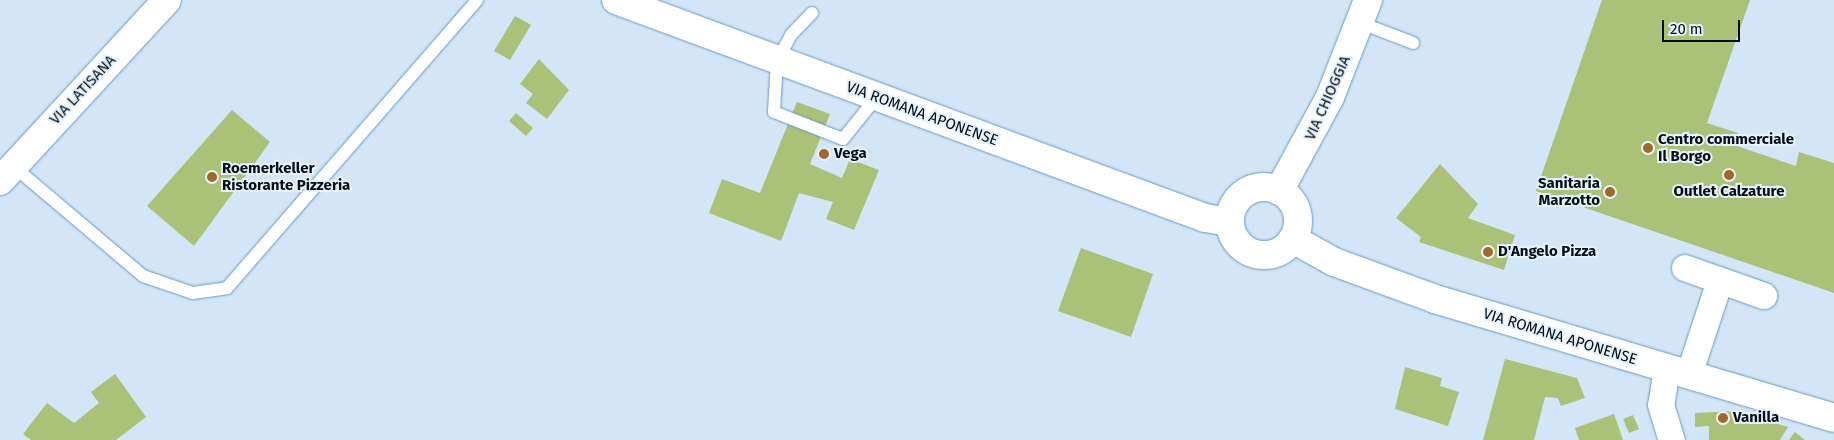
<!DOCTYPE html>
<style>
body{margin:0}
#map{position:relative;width:1834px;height:440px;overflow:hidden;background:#d2e6f7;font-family:"Fira Sans",sans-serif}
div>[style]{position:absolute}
.building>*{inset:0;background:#abc177}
.roads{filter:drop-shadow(0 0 1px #689ac1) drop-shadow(0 0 1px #689ac1)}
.lane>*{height:12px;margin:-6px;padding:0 6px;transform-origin:6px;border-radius:6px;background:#fff}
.street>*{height:26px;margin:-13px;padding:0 13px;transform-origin:13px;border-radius:13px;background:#fff}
.secondary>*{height:28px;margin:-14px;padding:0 14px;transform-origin:14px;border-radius:14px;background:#fff}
.secondary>.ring{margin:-14px;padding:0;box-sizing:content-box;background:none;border:28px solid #fff;border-radius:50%}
.dots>*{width:14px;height:14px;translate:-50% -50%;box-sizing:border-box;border:2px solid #e8f2fa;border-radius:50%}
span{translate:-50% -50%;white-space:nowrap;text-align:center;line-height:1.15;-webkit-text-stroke:4px #e8f2fa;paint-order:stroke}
.street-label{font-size:15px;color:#000d1b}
.poi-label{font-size:15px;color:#000d1b;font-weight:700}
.left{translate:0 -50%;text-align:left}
.right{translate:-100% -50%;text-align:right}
.scale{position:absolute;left:1662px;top:20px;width:78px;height:22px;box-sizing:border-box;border:2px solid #000d1b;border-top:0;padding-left:6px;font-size:15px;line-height:18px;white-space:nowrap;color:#000d1b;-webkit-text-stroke:4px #e8f2fa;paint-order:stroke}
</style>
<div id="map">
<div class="building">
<div style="clip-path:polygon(1602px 0,1750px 0,1707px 123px,1738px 133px,1734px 145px,1796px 166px,1799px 152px,1834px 163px,1834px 293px,1536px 191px)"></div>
<div style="clip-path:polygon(515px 16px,531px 25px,510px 60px,494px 51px)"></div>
<div style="clip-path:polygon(539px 59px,569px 90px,547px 119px,526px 103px,533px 94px,520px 84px)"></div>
<div style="clip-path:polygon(797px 102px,830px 114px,810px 164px,842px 178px,850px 159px,879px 170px,854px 230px,826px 219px,833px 202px,799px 193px,781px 241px,709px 213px,722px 179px,760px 193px)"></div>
<div style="clip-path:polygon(232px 110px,270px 142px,194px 246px,147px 206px)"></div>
<div style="clip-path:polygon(516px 113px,533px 128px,526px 136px,509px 121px)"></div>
<div style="clip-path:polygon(1440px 164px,1478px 204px,1468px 218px,1515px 235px,1504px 270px,1419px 242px,1421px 237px,1396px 218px)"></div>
<div style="clip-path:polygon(1081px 248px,1153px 274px,1131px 337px,1058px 311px)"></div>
<div style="clip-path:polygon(1505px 359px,1577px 378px,1585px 398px,1561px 406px,1558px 398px,1545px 397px,1534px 440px,1483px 440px)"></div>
<div style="clip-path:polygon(1405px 367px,1442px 378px,1440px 386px,1459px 392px,1448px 426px,1395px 409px)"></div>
<div style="clip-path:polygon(115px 374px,146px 417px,116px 440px,31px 440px,23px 434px,47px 403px,74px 423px,99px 403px,91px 392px)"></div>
<div style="clip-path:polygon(1736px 411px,1788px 427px,1780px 440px,1709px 440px,1709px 426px,1695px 427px,1695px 413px)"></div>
<div style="clip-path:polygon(1614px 414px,1623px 440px,1579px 440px,1575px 428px)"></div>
<div style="clip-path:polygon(1633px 415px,1639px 429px,1629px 433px,1623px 419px)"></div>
<div style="clip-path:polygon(1795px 432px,1805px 440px,1789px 440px)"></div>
</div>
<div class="roads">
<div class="lane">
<div style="left:812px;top:13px;width:30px;rotate:134deg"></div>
<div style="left:791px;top:35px;width:30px;rotate:118deg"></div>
<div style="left:777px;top:61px;width:51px;rotate:93.4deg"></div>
<div style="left:774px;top:112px;width:74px;rotate:21.4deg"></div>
<div style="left:843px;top:139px;width:53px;rotate:-51.2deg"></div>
<div style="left:1361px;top:23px;width:56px;rotate:21deg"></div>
<div style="left:13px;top:166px;width:170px;rotate:40.2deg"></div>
<div style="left:143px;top:276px;width:53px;rotate:18.8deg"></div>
<div style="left:193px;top:293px;width:34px;rotate:-8deg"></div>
<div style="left:227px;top:288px;width:381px;rotate:-49deg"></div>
</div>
<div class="street">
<div style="left:1685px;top:268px;width:84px;rotate:19.5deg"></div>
<div style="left:1667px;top:369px;width:36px;rotate:99deg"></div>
<div style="left:1661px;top:405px;width:37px;rotate:73deg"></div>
<div style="left:1689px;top:375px;width:99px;rotate:-71.7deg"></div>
</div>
<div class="secondary">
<div style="left:616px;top:0;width:628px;rotate:20.31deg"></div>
<div style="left:1205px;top:218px;width:25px;rotate:9deg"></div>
<div style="left:0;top:181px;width:246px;rotate:-47.3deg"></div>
<div class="ring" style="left:1230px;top:187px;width:40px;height:40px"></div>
<div style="left:1279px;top:191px;width:107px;rotate:-61.5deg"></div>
<div style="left:1330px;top:97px;width:104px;rotate:-68.6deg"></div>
<div style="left:1293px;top:239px;width:47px;rotate:29.3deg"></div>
<div style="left:1334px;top:262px;width:108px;rotate:20.1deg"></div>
<div style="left:1435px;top:299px;width:416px;rotate:16.6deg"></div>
</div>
</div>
<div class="dots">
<div style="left:1648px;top:148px;background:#a3672a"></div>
<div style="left:824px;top:154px;background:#a3672a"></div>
<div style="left:1729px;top:175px;background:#a3672a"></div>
<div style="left:212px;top:177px;background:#a3672a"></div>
<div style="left:1610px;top:192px;background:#a3672a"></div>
<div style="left:1488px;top:252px;background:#a3672a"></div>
<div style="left:1723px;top:418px;background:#a3672a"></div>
</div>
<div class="street-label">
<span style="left:83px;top:90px;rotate:-47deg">VIA LATISANA</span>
<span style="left:1328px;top:98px;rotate:-66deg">VIA CHIOGGIA</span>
<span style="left:922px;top:114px;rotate:20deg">VIA ROMANA APONENSE</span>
<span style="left:1560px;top:337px;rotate:17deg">VIA ROMANA APONENSE</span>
</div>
<div class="poi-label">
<span class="left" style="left:1658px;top:148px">Centro commerciale<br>Il Borgo</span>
<span class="left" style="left:834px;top:154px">Vega</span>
<span class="left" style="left:222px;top:177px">Roemerkeller<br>Ristorante Pizzeria</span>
<span class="right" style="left:1600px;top:192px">Sanitaria<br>Marzotto</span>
<span style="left:1729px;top:192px">Outlet Calzature</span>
<span class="left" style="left:1498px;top:252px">D'Angelo Pizza</span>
<span class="left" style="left:1733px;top:418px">Vanilla</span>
</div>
<div class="scale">20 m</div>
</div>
